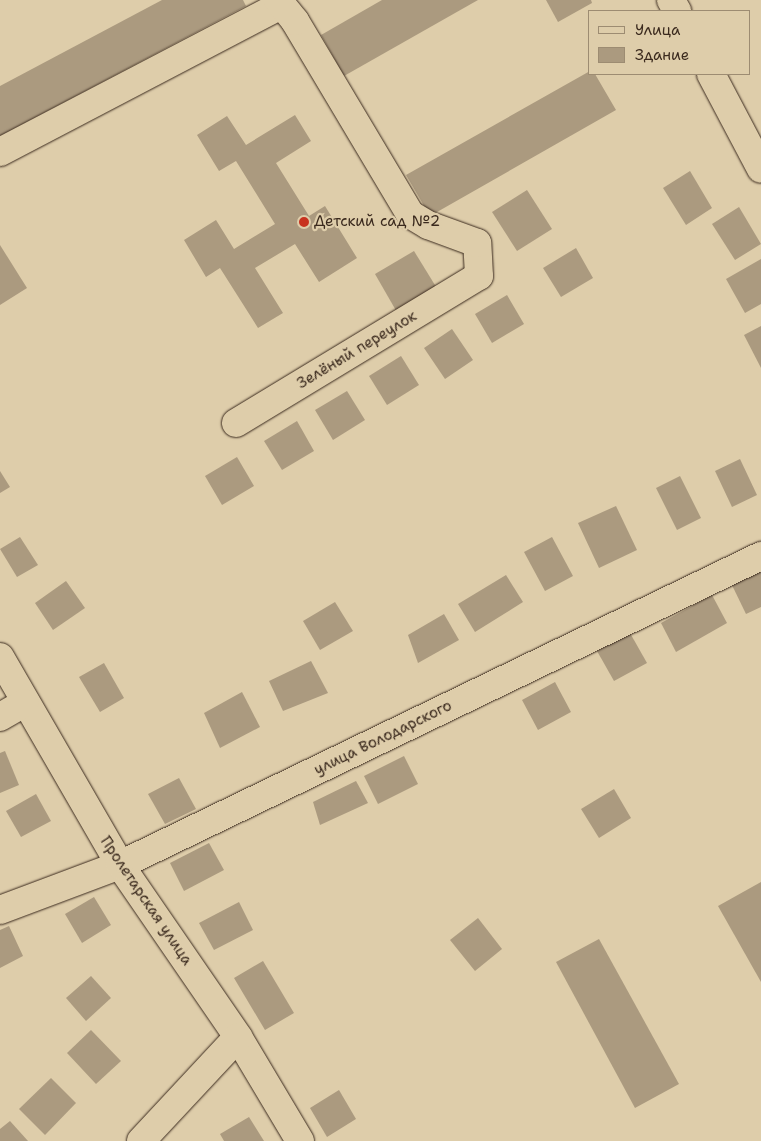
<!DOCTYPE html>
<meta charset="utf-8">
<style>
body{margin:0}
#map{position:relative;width:761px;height:1141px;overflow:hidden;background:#decdaa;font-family:"Shantell Sans",sans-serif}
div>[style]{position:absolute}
.building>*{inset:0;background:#ab9a7f}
.roads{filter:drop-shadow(0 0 1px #3b2a1e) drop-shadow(0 0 1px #3b2a1e)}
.minor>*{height:28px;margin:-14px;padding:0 14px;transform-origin:14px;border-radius:14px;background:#decdaa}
.major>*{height:28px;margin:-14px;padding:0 14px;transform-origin:14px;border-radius:14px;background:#decdaa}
.dots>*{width:14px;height:14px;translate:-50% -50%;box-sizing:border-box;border:2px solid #decdaa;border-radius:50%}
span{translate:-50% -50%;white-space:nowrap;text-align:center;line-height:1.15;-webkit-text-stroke:4.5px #decdaa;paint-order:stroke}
.poi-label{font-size:15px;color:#3b2a1e}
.left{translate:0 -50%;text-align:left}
.street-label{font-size:15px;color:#3b2a1e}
.legend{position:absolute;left:588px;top:10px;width:162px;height:65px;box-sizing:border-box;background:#decdaa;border:1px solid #9d8c72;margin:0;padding:6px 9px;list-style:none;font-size:15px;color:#3b2a1e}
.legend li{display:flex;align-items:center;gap:10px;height:25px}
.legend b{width:25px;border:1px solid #9d8c72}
</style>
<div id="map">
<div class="building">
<div style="clip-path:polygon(162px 0,243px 0,246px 6px,0 136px,0 86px)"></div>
<div style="clip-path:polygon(382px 0,478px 0,344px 76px,321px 35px)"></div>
<div style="clip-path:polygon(546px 0,591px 0,592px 3px,558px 22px)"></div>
<div style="clip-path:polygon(590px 71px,590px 74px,595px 74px,616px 110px,430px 216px,406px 175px)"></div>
<div style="clip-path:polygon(295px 115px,311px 141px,276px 163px,309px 216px,325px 206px,357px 258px,319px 282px,295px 244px,255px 268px,283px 313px,258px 328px,220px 268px,206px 277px,184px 240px,216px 220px,234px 249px,275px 224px,236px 161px,219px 171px,197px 135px,227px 116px,246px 145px)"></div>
<div style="clip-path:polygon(690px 171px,712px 208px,686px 225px,663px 188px)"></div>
<div style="clip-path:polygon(527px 190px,552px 229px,517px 251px,492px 212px)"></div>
<div style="clip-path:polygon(739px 207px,761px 244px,735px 260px,712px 224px)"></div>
<div style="clip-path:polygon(0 245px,27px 288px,0 305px)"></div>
<div style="clip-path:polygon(576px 248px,593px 278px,561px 297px,543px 268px)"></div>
<div style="clip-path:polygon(414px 251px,438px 290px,398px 314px,375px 274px)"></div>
<div style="clip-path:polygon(761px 259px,761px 304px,745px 313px,726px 279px)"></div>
<div style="clip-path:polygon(507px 295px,524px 324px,492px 343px,475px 314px)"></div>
<div style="clip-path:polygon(761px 326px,761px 368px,744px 335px)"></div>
<div style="clip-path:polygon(452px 329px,473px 360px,445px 379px,424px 348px)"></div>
<div style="clip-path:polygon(401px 356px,419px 385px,387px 405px,369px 376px)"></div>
<div style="clip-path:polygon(347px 391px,365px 420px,333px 440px,315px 410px)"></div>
<div style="clip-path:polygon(297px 421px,314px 451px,282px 470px,264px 441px)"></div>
<div style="clip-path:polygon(237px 457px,254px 486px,222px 505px,205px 476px)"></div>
<div style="clip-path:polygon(740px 459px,757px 495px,732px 507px,715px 471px)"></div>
<div style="clip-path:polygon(0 471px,10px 487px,0 493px)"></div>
<div style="clip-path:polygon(680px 476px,701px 518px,677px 530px,656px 488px)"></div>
<div style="clip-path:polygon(616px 506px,637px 550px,599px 568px,578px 523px)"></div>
<div style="clip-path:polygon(20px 537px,38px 565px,17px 577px,0 549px)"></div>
<div style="clip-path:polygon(552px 537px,573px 576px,545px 591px,524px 552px)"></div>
<div style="clip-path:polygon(761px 565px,761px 607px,746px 614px,730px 581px)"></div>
<div style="clip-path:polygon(506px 575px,523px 602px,475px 632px,458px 604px)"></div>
<div style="clip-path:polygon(66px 581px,85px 608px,53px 630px,35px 603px)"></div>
<div style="clip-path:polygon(712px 595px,727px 623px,676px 652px,661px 623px)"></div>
<div style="clip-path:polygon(335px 602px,353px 631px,320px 650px,303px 621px)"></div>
<div style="clip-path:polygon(444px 614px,459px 640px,418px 663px,408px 635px)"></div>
<div style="clip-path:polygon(630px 633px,647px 663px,614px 681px,597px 651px)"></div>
<div style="clip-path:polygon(311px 661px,328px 693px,283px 711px,269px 681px)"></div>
<div style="clip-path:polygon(104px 663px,124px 698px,100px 712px,79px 677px)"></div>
<div style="clip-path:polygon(555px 682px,571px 712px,538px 730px,522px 700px)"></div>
<div style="clip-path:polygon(242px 692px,260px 727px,220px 748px,204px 713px)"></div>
<div style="clip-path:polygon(5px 751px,19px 785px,0 793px,0 753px)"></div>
<div style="clip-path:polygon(404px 756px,418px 784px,378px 804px,364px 776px)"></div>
<div style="clip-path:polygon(179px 778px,196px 809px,165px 824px,148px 794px)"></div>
<div style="clip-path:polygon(356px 781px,368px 803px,320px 825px,313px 802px)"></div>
<div style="clip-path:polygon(614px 789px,631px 818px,599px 838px,581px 809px)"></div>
<div style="clip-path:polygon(36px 794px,51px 821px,21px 837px,6px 811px)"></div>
<div style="clip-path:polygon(209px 843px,224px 870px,184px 891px,170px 863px)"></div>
<div style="clip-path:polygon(761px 882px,761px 982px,718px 906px)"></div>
<div style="clip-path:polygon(94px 897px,111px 925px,82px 943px,65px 914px)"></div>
<div style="clip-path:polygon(239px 902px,253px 930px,214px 950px,199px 923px)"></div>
<div style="clip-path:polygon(478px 918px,502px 949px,475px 971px,450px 940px)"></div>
<div style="clip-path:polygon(9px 926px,23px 956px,0 968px,0 930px)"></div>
<div style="clip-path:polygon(599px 939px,679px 1084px,635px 1108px,556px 962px)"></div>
<div style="clip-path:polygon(263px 961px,294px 1013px,265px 1030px,234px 978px)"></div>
<div style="clip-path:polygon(91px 976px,111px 998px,86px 1021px,66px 998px)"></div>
<div style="clip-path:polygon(91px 1030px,121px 1061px,96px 1084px,67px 1053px)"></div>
<div style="clip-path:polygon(51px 1078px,76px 1103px,45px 1135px,19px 1109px)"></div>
<div style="clip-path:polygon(339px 1090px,356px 1119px,327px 1137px,310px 1108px)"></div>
<div style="clip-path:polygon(249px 1117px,264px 1141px,224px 1141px,220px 1134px)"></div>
<div style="clip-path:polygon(10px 1121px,28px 1141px,0 1141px,0 1129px)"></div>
</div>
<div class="roads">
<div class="minor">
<div style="left:0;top:152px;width:317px;rotate:-27.6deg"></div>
<div style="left:236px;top:423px;width:284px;rotate:-31.2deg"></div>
<div style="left:479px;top:276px;width:33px;rotate:-93deg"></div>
<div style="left:477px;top:243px;width:52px;rotate:-159.8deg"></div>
<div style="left:428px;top:225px;width:21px;rotate:-149deg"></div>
<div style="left:410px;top:214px;width:225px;rotate:-120.8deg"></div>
<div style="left:295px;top:21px;width:27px;rotate:-129deg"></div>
<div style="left:0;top:657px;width:240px;rotate:60deg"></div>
<div style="left:120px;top:865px;width:209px;rotate:55.5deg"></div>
<div style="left:238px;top:1037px;width:121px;rotate:59.2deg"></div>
<div style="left:0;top:717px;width:28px;rotate:-30deg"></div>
<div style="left:0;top:910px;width:128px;rotate:-20.6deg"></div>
<div style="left:120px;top:865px;width:712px;rotate:-25.74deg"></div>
<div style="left:141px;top:1141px;width:142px;rotate:-47deg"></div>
</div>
<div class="major">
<div style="left:671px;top:0;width:13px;rotate:61deg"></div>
<div style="left:711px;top:74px;width:107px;rotate:62.2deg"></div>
</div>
</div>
<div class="dots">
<div style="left:304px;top:222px;background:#c8321e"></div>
</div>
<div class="poi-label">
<span class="left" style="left:314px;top:222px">Детский сад №2</span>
</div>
<div class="street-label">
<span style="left:357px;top:350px;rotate:-31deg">Зелёный переулок</span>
<span style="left:383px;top:738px;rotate:-26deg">улица Володарского</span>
<span style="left:146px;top:901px;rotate:56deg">Пролетарская улица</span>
</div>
<ul class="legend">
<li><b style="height:6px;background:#decdaa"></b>Улица</li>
<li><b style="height:14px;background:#ab9a7f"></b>Здание</li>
</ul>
</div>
